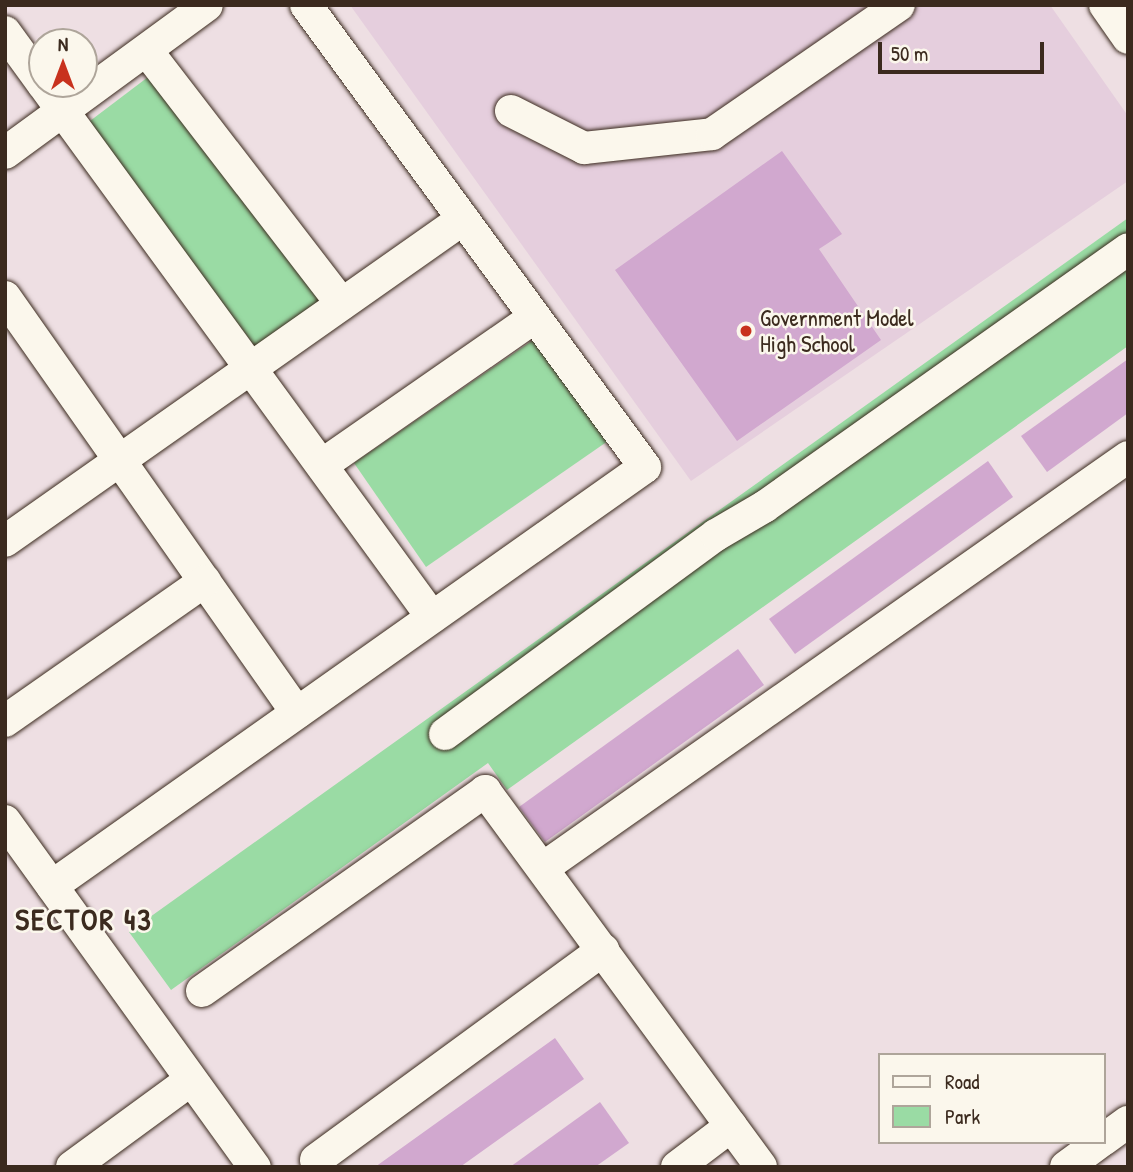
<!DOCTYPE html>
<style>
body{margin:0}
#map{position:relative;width:1133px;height:1172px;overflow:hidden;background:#eedfe3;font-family:"Patrick Hand",sans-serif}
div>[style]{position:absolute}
.built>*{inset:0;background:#e5cedd}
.green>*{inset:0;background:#9adba4}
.building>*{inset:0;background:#d1a8cf}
.roads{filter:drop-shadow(0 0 2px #3b2a1e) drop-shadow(0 0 2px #3b2a1e)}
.minor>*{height:32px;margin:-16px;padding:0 16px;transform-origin:16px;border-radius:16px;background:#fbf7ec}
.dots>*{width:19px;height:19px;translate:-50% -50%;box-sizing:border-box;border:4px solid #fbf7ec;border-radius:50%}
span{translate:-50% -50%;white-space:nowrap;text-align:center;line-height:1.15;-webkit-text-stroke:5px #fbf7ec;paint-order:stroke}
.poi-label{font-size:23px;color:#3b2a1e}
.left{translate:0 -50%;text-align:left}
.district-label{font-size:30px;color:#3b2a1e;font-weight:700;letter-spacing:2px}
.frame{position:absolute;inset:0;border:7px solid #3b2a1e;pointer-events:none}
.legend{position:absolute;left:878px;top:1053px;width:228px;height:91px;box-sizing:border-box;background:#fbf7ec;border:2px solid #aea59a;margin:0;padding:9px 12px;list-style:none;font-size:21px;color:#3b2a1e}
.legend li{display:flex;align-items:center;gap:14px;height:35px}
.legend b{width:35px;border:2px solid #aea59a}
.north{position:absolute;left:28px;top:28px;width:70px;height:70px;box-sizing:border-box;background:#fbf7ec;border:2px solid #aea59a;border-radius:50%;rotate:0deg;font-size:19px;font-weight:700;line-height:28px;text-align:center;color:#3b2a1e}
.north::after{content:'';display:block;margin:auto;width:24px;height:32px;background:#c8321e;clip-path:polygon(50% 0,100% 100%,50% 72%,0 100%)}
.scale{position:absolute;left:878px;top:42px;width:166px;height:32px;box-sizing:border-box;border:4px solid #3b2a1e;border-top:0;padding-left:9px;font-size:21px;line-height:24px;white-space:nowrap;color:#3b2a1e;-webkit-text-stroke:5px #fbf7ec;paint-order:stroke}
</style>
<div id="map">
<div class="built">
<div style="clip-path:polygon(350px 5px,1050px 5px,1128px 116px,1128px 181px,691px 481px)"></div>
</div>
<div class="green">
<div style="clip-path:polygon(152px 74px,326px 304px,260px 353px,86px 124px)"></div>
<div style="clip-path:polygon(1128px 218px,1128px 346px,507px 790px,488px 763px,171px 990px,129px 932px)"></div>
<div style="clip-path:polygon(536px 338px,608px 441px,426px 567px,354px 463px)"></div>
</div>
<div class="building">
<div style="clip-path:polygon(782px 151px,842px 234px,819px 249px,881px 340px,737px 441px,615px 270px)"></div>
<div style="clip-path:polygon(1128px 359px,1128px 413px,1047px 472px,1021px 436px)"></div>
<div style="clip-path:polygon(988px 461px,1013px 497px,795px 654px,769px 619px)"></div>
<div style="clip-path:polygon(738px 649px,764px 685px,545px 842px,519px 807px)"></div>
<div style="clip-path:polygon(555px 1038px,584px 1079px,502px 1137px,460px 1167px,375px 1167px)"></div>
<div style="clip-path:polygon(600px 1102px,629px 1143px,595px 1167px,510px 1167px)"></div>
</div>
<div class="roads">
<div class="minor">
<div style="left:1105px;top:5px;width:40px;rotate:55.1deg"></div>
<div style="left:5px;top:32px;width:63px;rotate:54deg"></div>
<div style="left:147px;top:51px;width:319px;rotate:52.4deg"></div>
<div style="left:43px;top:84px;width:660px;rotate:53.88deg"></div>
<div style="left:511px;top:111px;width:82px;rotate:26.9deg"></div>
<div style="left:584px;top:148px;width:129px;rotate:-6.2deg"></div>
<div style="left:712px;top:134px;width:227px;rotate:-34.6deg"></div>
<div style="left:5px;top:153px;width:250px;rotate:-36.2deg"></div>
<div style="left:5px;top:297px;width:508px;rotate:54.93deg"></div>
<div style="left:322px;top:465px;width:259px;rotate:-34.8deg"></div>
<div style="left:5px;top:541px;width:560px;rotate:-35.11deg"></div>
<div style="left:5px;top:721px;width:244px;rotate:-35deg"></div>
<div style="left:445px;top:734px;width:336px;rotate:-36.3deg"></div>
<div style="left:716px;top:535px;width:56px;rotate:-30.3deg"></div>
<div style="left:764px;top:507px;width:446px;rotate:-35.3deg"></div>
<div style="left:5px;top:821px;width:427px;rotate:54.2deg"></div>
<div style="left:543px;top:868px;width:715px;rotate:-35.09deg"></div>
<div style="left:52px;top:886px;width:726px;rotate:-35.24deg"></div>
<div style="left:645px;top:467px;width:573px;rotate:-126.27deg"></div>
<div style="left:202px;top:991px;width:347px;rotate:-35.2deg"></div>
<div style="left:485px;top:791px;width:466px;rotate:53.7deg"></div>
<div style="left:1103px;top:1140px;width:31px;rotate:-36deg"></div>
<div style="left:316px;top:1160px;width:356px;rotate:-36.2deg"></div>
<div style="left:72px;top:1167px;width:147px;rotate:-36.2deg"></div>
<div style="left:677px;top:1167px;width:68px;rotate:-37.2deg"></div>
<div style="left:1066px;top:1167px;width:42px;rotate:-36.3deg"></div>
</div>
</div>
<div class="dots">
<div style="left:746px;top:331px;background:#c8321e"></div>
</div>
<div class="poi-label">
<span class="left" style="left:760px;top:331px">Government Model<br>High School</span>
</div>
<div class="district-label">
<span style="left:84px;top:919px">SECTOR 43</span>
</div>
<div class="frame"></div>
<ul class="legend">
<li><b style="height:9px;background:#fbf7ec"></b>Road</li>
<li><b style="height:19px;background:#9adba4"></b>Park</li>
</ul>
<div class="north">N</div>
<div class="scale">50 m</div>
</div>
